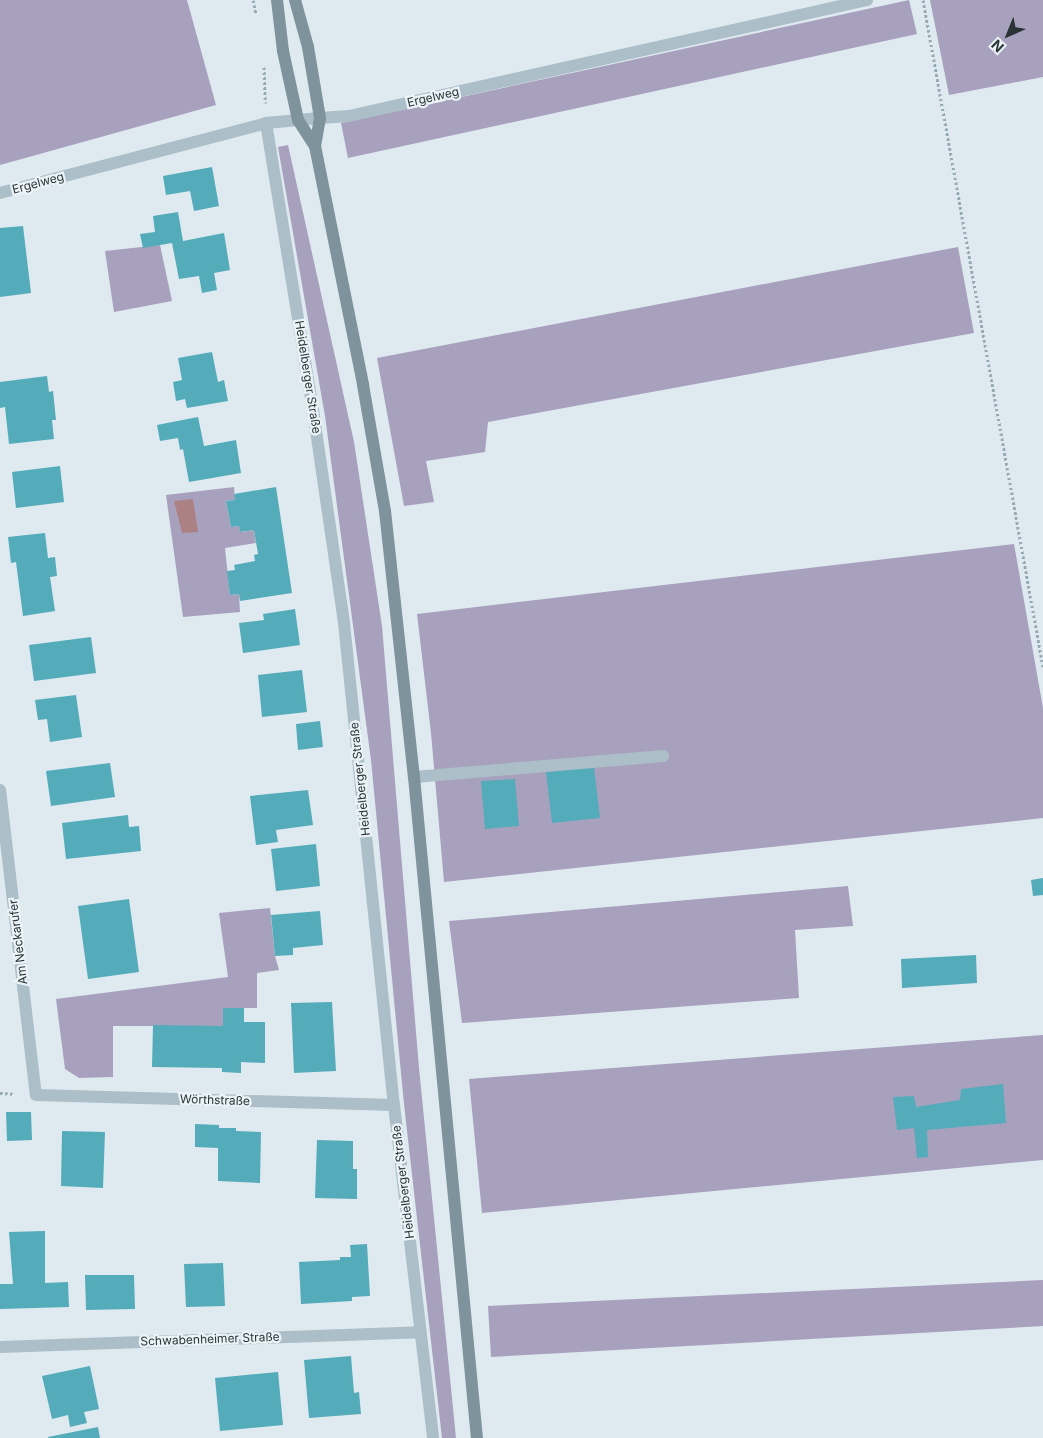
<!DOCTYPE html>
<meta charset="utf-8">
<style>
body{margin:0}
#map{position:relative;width:1043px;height:1438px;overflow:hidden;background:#dfe9f0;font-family:Inter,sans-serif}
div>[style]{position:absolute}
.green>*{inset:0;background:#a8a1be}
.water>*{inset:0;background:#ab8183}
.building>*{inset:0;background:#54abba}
.path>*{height:3px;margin-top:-1.5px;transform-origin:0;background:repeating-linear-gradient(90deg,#96aab3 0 2.5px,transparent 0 5px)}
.service>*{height:12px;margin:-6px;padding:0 6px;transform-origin:6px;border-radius:6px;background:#acbec7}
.minor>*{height:12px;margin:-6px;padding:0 6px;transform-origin:6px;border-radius:6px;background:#acbec7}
.secondary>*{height:12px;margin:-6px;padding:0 6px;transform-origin:6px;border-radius:6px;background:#7e939b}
span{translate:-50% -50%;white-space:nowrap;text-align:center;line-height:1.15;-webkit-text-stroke:4.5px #ebf3f8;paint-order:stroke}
.street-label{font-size:12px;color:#2a3436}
.north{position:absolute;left:983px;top:10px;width:50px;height:50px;-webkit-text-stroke:4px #ebf3f8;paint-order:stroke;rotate:224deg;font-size:14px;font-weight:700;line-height:20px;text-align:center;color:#2a3436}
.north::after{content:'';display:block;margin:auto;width:18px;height:22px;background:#2a3436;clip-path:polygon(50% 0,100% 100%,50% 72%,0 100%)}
</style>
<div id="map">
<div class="green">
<div style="clip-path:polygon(0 0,187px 0,216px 105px,0 165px)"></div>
<div style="clip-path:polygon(909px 0,917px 34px,348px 158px,341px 123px)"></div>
<div style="clip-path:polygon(930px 0,1043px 0,1043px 77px,949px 95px)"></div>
<div style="clip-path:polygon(288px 145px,354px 442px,382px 626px,419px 1068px,456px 1438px,442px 1438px,404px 1104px,371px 760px,325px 416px,278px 147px)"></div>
<div style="clip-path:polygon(160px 245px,172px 301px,114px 312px,105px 251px)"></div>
<div style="clip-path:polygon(958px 247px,974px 333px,488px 422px,485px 452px,426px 461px,434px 502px,404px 506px,377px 358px)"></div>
<div style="clip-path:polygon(234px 487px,235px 500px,226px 501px,231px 527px,239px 526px,241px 532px,254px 530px,256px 543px,225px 548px,230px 595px,239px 594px,240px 612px,183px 617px,166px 495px)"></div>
<div style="clip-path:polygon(1014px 544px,1043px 708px,1043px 818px,444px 882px,431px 733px,417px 614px)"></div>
<div style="clip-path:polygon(848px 886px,853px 926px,795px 930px,799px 998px,462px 1023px,449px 921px)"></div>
<div style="clip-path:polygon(270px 908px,275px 956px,279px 970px,257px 973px,257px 1008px,223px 1008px,223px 1026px,113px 1026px,113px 1077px,79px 1078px,65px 1069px,56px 999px,228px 977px,219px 913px)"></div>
<div style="clip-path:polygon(1043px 1035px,1043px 1160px,482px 1213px,469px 1079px)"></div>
<div style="clip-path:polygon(1043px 1280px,1043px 1326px,491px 1357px,488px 1306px)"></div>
</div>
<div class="water">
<div style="clip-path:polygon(193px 499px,198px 532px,182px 533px,174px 501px)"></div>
</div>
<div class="building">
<div style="clip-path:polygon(212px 167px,219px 206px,194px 211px,190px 191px,166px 195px,163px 176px)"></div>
<div style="clip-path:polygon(178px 212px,183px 241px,224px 233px,230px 270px,214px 273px,217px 290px,202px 293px,199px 276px,179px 279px,172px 243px,143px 248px,140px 234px,155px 232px,153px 216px)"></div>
<div style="clip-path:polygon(23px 226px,31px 293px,0 297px,0 228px)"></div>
<div style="clip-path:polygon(212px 352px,218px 382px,224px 380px,228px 401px,187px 408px,185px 399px,176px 401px,173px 382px,182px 380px,178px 358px)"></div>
<div style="clip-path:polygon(47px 376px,49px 392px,53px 391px,56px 420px,52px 420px,54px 439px,9px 444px,5px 407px,0 408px,0 382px)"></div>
<div style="clip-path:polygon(198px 417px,204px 446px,236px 440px,241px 473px,189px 482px,183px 449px,180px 450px,178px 438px,160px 441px,157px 425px)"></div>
<div style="clip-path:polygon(60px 466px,64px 502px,16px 508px,12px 472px)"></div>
<div style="clip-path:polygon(276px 487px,292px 593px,240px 601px,239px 594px,230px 595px,227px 571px,235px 570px,234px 565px,255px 561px,254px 555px,258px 554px,254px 530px,240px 532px,239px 526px,231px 527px,226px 501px,235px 500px,234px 494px)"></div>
<div style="clip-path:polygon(45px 533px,48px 558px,55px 557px,57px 576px,50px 577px,55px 611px,23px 616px,16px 562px,11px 563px,8px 537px)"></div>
<div style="clip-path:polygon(295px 609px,300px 645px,243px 653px,239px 623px,264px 620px,263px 614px)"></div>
<div style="clip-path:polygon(91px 637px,96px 673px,34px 681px,29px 645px)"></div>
<div style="clip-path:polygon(302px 670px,307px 712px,262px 717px,258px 675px)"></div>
<div style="clip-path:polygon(76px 695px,82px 737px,50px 742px,47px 719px,38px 720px,35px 700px)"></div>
<div style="clip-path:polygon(320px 721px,323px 747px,298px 750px,296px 724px)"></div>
<div style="clip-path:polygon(110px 763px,115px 797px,51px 806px,46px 771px)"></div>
<div style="clip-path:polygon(594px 767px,600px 818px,552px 823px,546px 772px)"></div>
<div style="clip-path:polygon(515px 779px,519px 826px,485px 829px,481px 781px)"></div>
<div style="clip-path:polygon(308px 790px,313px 825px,276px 830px,278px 842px,256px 845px,250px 796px)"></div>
<div style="clip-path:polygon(128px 815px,129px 827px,139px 826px,141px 851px,66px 859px,62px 823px)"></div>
<div style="clip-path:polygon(316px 844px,320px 886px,276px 891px,271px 849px)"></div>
<div style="clip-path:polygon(1043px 878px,1043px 895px,1033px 896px,1031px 880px)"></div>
<div style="clip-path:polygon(129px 899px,139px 972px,88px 979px,78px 906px)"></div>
<div style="clip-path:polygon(320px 911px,323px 945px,293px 948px,293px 955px,275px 956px,271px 915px)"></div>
<div style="clip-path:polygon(976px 955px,977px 983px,902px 988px,901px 959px)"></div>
<div style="clip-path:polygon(332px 1002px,336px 1071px,294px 1073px,291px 1003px)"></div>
<div style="clip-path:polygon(223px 1008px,244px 1008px,244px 1022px,265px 1022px,265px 1063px,241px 1062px,241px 1073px,222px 1072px,222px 1068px,152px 1067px,153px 1025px,223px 1026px)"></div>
<div style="clip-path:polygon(1003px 1084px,1006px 1123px,927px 1130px,928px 1157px,917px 1158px,914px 1128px,897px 1130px,893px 1097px,914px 1096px,916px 1107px,960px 1100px,961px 1089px)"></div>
<div style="clip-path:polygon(6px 1112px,31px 1112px,32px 1140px,7px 1141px)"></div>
<div style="clip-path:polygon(195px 1124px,219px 1125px,219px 1128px,236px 1128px,236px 1131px,261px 1132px,260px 1183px,218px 1181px,218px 1148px,195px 1147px)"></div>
<div style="clip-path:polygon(62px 1131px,105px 1132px,103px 1188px,61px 1186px)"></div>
<div style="clip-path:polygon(317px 1140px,353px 1141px,353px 1169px,357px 1169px,357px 1199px,315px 1198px)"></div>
<div style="clip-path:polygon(45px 1231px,45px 1283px,68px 1282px,69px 1307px,0 1309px,0 1284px,13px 1284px,9px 1232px)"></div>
<div style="clip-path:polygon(367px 1244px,370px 1296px,352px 1297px,352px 1301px,301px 1304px,299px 1262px,340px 1260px,340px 1257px,351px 1257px,350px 1245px)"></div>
<div style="clip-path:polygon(223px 1263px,225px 1306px,186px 1307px,184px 1264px)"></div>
<div style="clip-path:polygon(85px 1275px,134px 1275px,135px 1309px,86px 1310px)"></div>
<div style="clip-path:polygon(351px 1356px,354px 1393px,359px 1392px,361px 1414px,309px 1418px,304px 1360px)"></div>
<div style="clip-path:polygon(90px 1366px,99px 1409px,84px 1412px,87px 1423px,70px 1427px,68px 1415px,52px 1419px,42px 1376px)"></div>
<div style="clip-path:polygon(278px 1372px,283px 1425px,220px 1431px,215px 1378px)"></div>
<div style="clip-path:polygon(98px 1427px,100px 1438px,48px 1438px,48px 1437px)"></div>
</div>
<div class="path">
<div style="left:253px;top:0;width:14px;rotate:78deg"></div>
<div style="left:923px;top:0;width:678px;rotate:79.8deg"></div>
<div style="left:264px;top:67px;width:36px;rotate:88deg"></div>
<div style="left:0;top:1093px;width:15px;rotate:4deg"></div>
</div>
<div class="service">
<div style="left:320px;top:118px;width:29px;rotate:-4deg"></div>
<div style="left:349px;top:116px;width:531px;rotate:-12.62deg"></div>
<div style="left:414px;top:777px;width:250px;rotate:-4.8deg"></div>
</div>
<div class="minor">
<div style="left:266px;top:123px;width:291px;rotate:80.7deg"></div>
<div style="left:313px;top:410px;width:215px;rotate:81.7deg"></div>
<div style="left:344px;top:623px;width:485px;rotate:84.1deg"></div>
<div style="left:394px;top:1105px;width:335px;rotate:83.3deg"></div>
<div style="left:0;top:193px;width:275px;rotate:-14.7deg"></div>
<div style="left:266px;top:123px;width:54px;rotate:-5.3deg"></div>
<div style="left:0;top:790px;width:307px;rotate:83.3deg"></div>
<div style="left:36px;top:1095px;width:358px;rotate:1.6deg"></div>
<div style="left:0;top:1347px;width:420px;rotate:-2deg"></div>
</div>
<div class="secondary">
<div style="left:277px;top:0;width:51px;rotate:83.3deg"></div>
<div style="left:283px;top:51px;width:71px;rotate:77.7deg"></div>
<div style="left:298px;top:120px;width:31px;rotate:57deg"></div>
<div style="left:295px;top:0;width:49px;rotate:74.5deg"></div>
<div style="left:308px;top:47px;width:72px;rotate:80.4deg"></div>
<div style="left:320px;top:118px;width:28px;rotate:100deg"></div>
<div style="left:315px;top:146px;width:244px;rotate:78.6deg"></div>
<div style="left:363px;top:385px;width:128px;rotate:80.1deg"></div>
<div style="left:385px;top:511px;width:268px;rotate:83.8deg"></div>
<div style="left:414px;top:777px;width:664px;rotate:84.56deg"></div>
</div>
<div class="street-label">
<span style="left:433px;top:97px;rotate:-13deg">Ergelweg</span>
<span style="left:38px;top:183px;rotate:-15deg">Ergelweg</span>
<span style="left:308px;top:377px;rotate:81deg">Heidelberger Straße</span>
<span style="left:360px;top:779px;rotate:-96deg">Heidelberger Straße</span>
<span style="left:18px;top:942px;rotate:-97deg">Am Neckarufer</span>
<span style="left:215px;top:1100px;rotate:2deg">Wörthstraße</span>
<span style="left:403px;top:1182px;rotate:-97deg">Heidelberger Straße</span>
<span style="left:210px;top:1339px;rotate:-2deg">Schwabenheimer Straße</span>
</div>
<div class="north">N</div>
</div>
